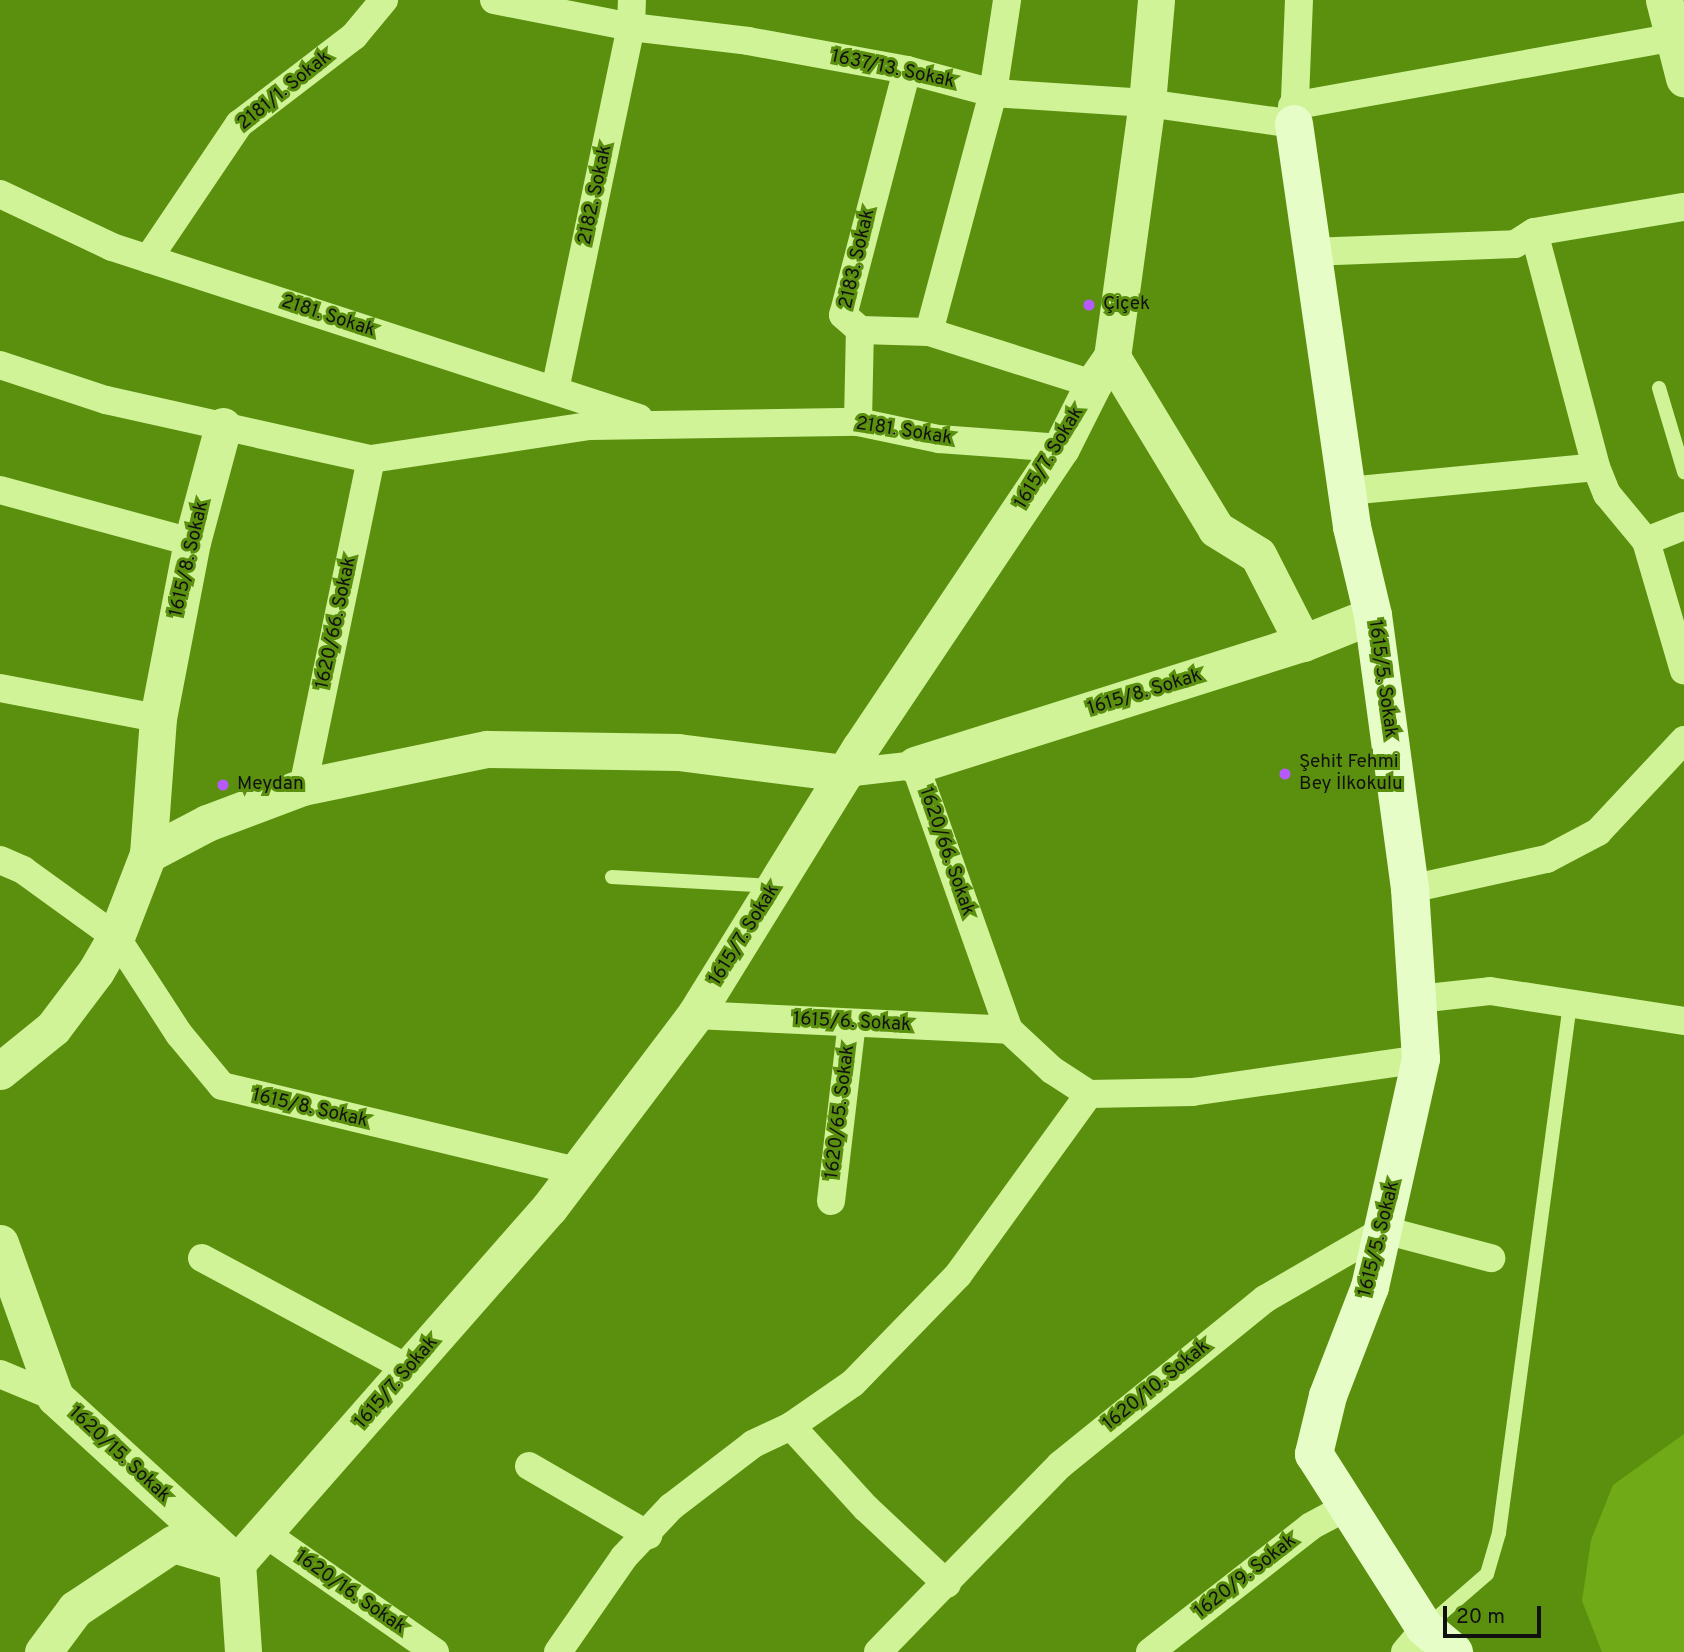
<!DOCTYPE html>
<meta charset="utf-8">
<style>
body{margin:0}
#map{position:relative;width:1684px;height:1652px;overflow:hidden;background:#5b900f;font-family:Overpass,sans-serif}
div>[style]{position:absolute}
.green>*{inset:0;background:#70aa16}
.service>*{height:14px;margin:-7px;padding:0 7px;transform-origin:7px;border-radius:7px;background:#d0f398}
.minor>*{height:28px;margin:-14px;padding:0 14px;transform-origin:14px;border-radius:14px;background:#d0f398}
.tertiary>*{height:37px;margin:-18.5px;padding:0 18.5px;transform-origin:18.5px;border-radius:18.5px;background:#d0f398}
.secondary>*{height:38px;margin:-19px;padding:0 19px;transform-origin:19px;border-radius:19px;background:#e7fdc7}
.dots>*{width:19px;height:19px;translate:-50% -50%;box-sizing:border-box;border:4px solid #5b900f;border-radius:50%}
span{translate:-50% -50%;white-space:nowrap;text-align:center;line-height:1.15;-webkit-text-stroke:6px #5b900f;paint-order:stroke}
.street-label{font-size:19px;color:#111}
.poi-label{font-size:19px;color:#111}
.left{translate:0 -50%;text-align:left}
.scale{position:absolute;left:1443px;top:1606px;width:98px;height:32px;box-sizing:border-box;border:4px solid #111;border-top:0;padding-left:9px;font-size:21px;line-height:24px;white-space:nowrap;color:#111;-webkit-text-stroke:5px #5b900f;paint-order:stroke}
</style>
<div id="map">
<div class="green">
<div style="clip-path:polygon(1684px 1434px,1684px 1652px,1602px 1652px,1582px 1601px,1591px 1540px,1613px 1485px)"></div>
</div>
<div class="service">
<div style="left:1659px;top:388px;width:88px;rotate:73.4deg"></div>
<div style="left:612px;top:877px;width:159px;rotate:3.2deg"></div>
<div style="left:1426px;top:1627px;width:81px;rotate:-41deg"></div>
<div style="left:1487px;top:1574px;width:43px;rotate:-73.7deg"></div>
<div style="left:1499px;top:1533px;width:534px;rotate:-82.36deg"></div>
</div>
<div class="minor">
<div style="left:494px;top:0;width:140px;rotate:11.1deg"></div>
<div style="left:631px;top:27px;width:118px;rotate:6.8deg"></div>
<div style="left:748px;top:41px;width:162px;rotate:10.3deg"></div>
<div style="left:907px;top:70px;width:89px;rotate:15deg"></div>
<div style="left:993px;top:93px;width:154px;rotate:3.7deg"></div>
<div style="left:1147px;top:103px;width:148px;rotate:8.1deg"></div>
<div style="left:1294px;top:124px;width:124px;rotate:-87.7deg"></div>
<div style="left:907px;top:70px;width:253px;rotate:104.6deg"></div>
<div style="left:843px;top:315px;width:23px;rotate:41deg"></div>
<div style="left:860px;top:330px;width:69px;rotate:1.7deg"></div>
<div style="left:929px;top:332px;width:172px;rotate:17.6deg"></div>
<div style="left:1292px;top:106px;width:388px;rotate:-10.2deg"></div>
<div style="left:0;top:194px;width:124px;rotate:25.3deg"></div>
<div style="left:112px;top:247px;width:554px;rotate:17.98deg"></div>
<div style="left:1534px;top:232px;width:243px;rotate:75.2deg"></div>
<div style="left:1596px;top:467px;width:29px;rotate:68deg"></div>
<div style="left:1607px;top:494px;width:61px;rotate:50.3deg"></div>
<div style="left:1646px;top:541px;width:135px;rotate:73.7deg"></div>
<div style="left:1310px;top:252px;width:205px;rotate:-2.2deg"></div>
<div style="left:1515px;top:244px;width:22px;rotate:-32deg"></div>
<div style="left:1534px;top:232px;width:152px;rotate:-9.5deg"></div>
<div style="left:148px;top:259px;width:163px;rotate:-56deg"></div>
<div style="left:239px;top:124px;width:145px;rotate:-37.4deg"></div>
<div style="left:354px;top:36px;width:47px;rotate:-50.2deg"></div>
<div style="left:929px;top:332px;width:247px;rotate:-75deg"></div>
<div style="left:993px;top:93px;width:94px;rotate:-81.4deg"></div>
<div style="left:0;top:365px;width:112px;rotate:18.3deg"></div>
<div style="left:106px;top:400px;width:271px;rotate:12.6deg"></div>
<div style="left:371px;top:459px;width:221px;rotate:-8.6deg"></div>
<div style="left:590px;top:426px;width:268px;rotate:-0.9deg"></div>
<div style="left:858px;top:422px;width:83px;rotate:11.9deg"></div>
<div style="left:939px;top:439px;width:122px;rotate:4.2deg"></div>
<div style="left:555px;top:390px;width:371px;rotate:-78.2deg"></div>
<div style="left:631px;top:27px;width:27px;rotate:-88deg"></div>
<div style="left:858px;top:422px;width:92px;rotate:-88.8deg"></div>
<div style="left:0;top:490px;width:199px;rotate:15.2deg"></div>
<div style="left:1348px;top:491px;width:249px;rotate:-5.5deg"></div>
<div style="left:1646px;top:541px;width:41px;rotate:-21.5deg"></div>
<div style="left:0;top:688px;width:161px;rotate:10.8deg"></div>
<div style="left:845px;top:773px;width:70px;rotate:-6.5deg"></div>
<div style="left:915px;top:765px;width:281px;rotate:70.5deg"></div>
<div style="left:1009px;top:1030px;width:59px;rotate:42.9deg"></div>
<div style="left:1052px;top:1070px;width:44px;rotate:33deg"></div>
<div style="left:1089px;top:1094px;width:103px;rotate:-1.1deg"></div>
<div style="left:1192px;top:1092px;width:231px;rotate:-8.2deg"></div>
<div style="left:303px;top:787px;width:335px;rotate:-78.3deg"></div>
<div style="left:0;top:860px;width:25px;rotate:23deg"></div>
<div style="left:23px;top:870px;width:115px;rotate:35.8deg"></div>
<div style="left:116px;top:937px;width:116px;rotate:57deg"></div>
<div style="left:179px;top:1034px;width:67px;rotate:50.4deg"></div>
<div style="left:222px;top:1086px;width:365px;rotate:13.5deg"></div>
<div style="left:1410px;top:889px;width:140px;rotate:-12.4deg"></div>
<div style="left:1547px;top:859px;width:58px;rotate:-27.9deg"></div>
<div style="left:1598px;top:832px;width:126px;rotate:-46.9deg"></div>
<div style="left:1418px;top:999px;width:72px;rotate:-6.3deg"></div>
<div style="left:1490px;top:991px;width:196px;rotate:8.8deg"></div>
<div style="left:695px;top:1015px;width:314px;rotate:2.7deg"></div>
<div style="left:831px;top:1201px;width:179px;rotate:-83.3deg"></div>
<div style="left:202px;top:1258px;width:235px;rotate:28.2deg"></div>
<div style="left:0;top:1374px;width:60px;rotate:22.7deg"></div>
<div style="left:791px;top:1426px;width:111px;rotate:47.6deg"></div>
<div style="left:866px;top:1508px;width:111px;rotate:43.2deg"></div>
<div style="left:529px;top:1466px;width:138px;rotate:30.1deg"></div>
<div style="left:266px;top:1534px;width:206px;rotate:34.9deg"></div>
<div style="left:558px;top:1652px;width:116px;rotate:-55.2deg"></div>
<div style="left:624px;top:1557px;width:69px;rotate:-46.8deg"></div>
<div style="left:671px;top:1507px;width:103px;rotate:-37.5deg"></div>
<div style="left:753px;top:1444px;width:42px;rotate:-25.3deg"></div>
<div style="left:791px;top:1426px;width:75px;rotate:-34.7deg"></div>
<div style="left:853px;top:1383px;width:151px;rotate:-45.8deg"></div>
<div style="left:958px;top:1275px;width:223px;rotate:-54.1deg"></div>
<div style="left:878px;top:1652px;width:261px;rotate:-45.8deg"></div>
<div style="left:1060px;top:1465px;width:264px;rotate:-39deg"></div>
<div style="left:1265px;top:1299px;width:138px;rotate:-30.1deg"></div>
<div style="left:1384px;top:1230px;width:111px;rotate:14.7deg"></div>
<div style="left:1150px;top:1652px;width:204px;rotate:-38deg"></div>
<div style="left:1311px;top:1526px;width:38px;rotate:-28deg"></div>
<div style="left:1405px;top:1652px;width:31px;rotate:-50deg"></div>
</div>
<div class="tertiary">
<div style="left:1664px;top:0;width:81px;rotate:75.6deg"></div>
<div style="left:1112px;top:357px;width:201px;rotate:58.8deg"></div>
<div style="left:1216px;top:529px;width:49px;rotate:31.8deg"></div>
<div style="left:1258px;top:555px;width:99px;rotate:62.9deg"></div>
<div style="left:915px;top:765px;width:407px;rotate:-17.5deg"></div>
<div style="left:1303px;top:643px;width:75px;rotate:-21.8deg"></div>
<div style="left:148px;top:854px;width:67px;rotate:-27.7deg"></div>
<div style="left:207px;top:823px;width:103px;rotate:-20.6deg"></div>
<div style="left:303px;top:787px;width:188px;rotate:-11.7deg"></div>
<div style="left:487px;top:749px;width:191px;rotate:0.9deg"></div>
<div style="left:678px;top:752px;width:168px;rotate:7.2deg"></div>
<div style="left:0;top:1071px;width:68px;rotate:-39.1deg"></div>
<div style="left:53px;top:1028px;width:71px;rotate:-53deg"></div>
<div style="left:96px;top:971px;width:39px;rotate:-60deg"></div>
<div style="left:116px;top:937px;width:89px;rotate:-68.9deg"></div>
<div style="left:148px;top:854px;width:136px;rotate:-85.8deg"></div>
<div style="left:158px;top:718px;width:179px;rotate:-79.1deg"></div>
<div style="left:192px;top:542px;width:120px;rotate:-75deg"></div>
<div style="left:0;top:1243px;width:164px;rotate:70.3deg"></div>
<div style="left:55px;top:1397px;width:246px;rotate:42.4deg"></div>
<div style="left:237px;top:1563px;width:89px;rotate:86.1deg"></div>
<div style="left:43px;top:1652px;width:54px;rotate:-53.3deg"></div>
<div style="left:75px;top:1609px;width:118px;rotate:-33.6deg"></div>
<div style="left:173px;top:1544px;width:67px;rotate:16.5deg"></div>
<div style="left:237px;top:1563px;width:473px;rotate:-48.7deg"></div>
<div style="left:549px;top:1208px;width:242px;rotate:-52.9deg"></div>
<div style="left:695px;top:1015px;width:314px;rotate:-58.3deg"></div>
<div style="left:860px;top:748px;width:361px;rotate:-56.2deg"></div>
<div style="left:1061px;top:448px;width:72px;rotate:-63.4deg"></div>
<div style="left:1093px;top:384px;width:33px;rotate:-55deg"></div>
<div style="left:1112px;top:357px;width:256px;rotate:-82.2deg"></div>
<div style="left:1147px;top:103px;width:103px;rotate:-85deg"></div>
</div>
<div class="secondary">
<div style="left:1294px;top:124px;width:407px;rotate:81.8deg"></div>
<div style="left:1352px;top:527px;width:90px;rotate:76.6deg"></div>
<div style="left:1373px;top:615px;width:276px;rotate:82.3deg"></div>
<div style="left:1410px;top:889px;width:170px;rotate:86.3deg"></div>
<div style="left:1421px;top:1059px;width:234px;rotate:102.6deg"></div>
<div style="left:1370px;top:1287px;width:117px;rotate:111.1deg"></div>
<div style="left:1328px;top:1396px;width:60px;rotate:103.6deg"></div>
<div style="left:1314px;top:1454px;width:206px;rotate:57.5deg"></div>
<div style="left:1425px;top:1628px;width:38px;rotate:40deg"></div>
</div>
<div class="dots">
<div style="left:1089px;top:305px;background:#b65aff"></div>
<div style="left:1285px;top:774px;background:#b65aff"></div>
<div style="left:223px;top:785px;background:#b65aff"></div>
</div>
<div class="street-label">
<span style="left:893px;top:70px;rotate:12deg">1637/13. Sokak</span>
<span style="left:285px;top:91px;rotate:-39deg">2181/1. Sokak</span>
<span style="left:596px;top:195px;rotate:-78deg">2182. Sokak</span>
<span style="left:858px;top:259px;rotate:-77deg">2183. Sokak</span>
<span style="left:328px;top:317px;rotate:18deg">2181. Sokak</span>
<span style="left:904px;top:432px;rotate:9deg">2181. Sokak</span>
<span style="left:1050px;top:458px;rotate:-59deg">1615/7. Sokak</span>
<span style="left:190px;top:559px;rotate:-77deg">1615/8. Sokak</span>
<span style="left:337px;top:623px;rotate:-78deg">1620/66. Sokak</span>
<span style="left:1382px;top:679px;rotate:82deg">1615/5. Sokak</span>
<span style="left:1145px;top:693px;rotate:-17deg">1615/8. Sokak</span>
<span style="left:946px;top:852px;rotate:71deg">1620/66. Sokak</span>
<span style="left:745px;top:935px;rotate:-58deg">1615/7. Sokak</span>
<span style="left:852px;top:1023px;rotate:3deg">1615/6. Sokak</span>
<span style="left:310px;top:1109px;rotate:13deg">1615/8. Sokak</span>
<span style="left:841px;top:1112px;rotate:-83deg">1620/65. Sokak</span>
<span style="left:1380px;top:1239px;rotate:-76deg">1615/5. Sokak</span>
<span style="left:397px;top:1383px;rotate:-49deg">1615/7. Sokak</span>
<span style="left:1157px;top:1386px;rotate:-39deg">1620/10. Sokak</span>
<span style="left:119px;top:1455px;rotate:43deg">1620/15. Sokak</span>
<span style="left:1246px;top:1577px;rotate:-38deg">1620/9. Sokak</span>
<span style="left:350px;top:1593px;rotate:35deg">1620/16. Sokak</span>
</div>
<div class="poi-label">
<span class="left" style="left:1103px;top:305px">Çiçek</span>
<span class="left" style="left:1299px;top:774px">Şehit Fehmi<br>Bey İlkokulu</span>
<span class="left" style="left:237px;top:785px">Meydan</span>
</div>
<div class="scale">20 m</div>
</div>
